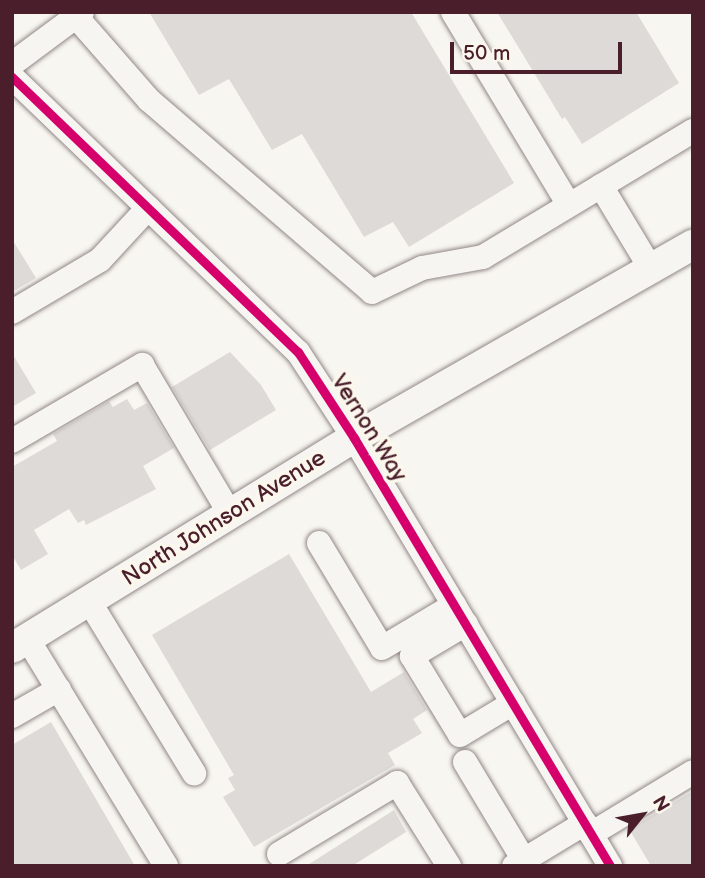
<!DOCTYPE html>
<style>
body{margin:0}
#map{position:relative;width:705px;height:878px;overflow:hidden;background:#f8f6f0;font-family:"Balsamiq Sans",sans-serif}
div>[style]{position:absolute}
.building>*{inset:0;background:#dedad7}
.roads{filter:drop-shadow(0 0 2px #918787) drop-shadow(0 0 2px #918787)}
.minor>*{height:24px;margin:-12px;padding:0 12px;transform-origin:12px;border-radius:12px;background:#f6f5f1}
.major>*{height:30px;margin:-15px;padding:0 15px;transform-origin:15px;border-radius:15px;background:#f6f5f1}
.cycleway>*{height:9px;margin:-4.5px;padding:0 4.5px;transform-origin:4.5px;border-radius:4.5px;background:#d6006c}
span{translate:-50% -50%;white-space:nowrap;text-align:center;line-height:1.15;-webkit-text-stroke:7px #fbf7ec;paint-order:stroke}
.street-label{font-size:23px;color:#4a1f2b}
.frame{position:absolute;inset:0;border:14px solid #4a1f2b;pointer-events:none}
.north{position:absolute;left:607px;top:780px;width:70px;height:70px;-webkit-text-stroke:5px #fbf7ec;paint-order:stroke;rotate:59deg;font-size:19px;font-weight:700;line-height:28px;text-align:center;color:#4a1f2b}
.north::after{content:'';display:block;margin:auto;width:24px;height:32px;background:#4a1f2b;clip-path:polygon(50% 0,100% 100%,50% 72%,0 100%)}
.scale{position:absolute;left:450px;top:42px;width:172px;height:32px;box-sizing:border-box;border:4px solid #4a1f2b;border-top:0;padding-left:9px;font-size:21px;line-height:24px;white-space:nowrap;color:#4a1f2b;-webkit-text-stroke:5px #fbf7ec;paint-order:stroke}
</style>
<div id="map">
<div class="building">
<div style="clip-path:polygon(149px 12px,411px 12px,514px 183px,409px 247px,393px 222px,364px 237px,302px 134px,272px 150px,229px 79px,199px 95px)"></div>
<div style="clip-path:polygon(497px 12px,636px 12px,679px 83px,582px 144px,565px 117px,562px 119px)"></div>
<div style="clip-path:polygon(12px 239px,36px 278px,12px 292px)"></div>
<div style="clip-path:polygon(230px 352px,261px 385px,276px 410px,210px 450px,172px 387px)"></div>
<div style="clip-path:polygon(12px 353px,36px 393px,12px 407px)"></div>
<div style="clip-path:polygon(127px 399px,134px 410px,147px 403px,174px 448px,143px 466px,156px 489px,86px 525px,84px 520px,78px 523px,69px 509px,34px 530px,48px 554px,21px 570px,12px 555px,12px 467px,57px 441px,53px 434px,109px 401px,113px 407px)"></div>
<div style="clip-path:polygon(289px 554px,371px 692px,404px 672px,427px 710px,413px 719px,422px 733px,388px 753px,395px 765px,254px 847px,223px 797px,235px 790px,228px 778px,234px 775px,152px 635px)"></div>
<div style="clip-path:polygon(51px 722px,135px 866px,12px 866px,12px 745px)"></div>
<div style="clip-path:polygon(693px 791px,693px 866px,651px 866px,629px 829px)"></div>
<div style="clip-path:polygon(394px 810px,406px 832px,352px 866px,306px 866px)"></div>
</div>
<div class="roads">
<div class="minor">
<div style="left:72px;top:12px;width:117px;rotate:48.8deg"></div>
<div style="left:149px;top:100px;width:294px;rotate:40.7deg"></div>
<div style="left:372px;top:292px;width:55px;rotate:-25.6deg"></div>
<div style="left:422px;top:268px;width:62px;rotate:-10.2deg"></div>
<div style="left:483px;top:257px;width:245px;rotate:-31deg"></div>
<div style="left:453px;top:12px;width:225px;rotate:59deg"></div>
<div style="left:12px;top:64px;width:87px;rotate:-36.6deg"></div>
<div style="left:12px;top:77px;width:397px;rotate:43.9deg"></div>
<div style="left:298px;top:352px;width:103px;rotate:56.9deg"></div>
<div style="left:354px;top:438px;width:499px;rotate:59.1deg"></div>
<div style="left:601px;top:186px;width:97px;rotate:58.9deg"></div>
<div style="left:12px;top:312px;width:102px;rotate:-30.6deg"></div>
<div style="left:100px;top:260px;width:71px;rotate:-47.3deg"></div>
<div style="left:12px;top:441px;width:151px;rotate:-30.3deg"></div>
<div style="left:142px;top:365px;width:173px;rotate:59.4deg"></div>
<div style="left:319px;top:543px;width:122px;rotate:59deg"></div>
<div style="left:382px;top:648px;width:84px;rotate:-30.8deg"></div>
<div style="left:89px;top:601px;width:202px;rotate:58.6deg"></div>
<div style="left:466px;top:624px;width:63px;rotate:149.3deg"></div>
<div style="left:412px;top:656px;width:92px;rotate:58.7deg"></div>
<div style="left:460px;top:735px;width:62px;rotate:-31.1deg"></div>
<div style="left:27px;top:638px;width:267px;rotate:58.6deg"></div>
<div style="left:12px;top:716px;width:54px;rotate:-29.9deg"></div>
<div style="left:465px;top:762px;width:114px;rotate:59deg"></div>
<div style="left:591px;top:834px;width:119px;rotate:-31.3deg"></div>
<div style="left:279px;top:854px;width:138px;rotate:-31deg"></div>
<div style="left:397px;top:783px;width:98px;rotate:57.9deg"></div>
<div style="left:514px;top:866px;width:83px;rotate:-31.2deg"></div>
</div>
<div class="major">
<div style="left:12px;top:648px;width:401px;rotate:-31.6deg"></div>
<div style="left:354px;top:438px;width:390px;rotate:-29.7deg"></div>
</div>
</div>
<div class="cycleway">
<div style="left:12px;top:77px;width:397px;rotate:43.9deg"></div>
<div style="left:298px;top:352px;width:103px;rotate:56.9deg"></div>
<div style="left:354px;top:438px;width:499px;rotate:59.1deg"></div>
</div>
<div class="street-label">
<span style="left:369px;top:428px;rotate:58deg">Vernon Way</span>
<span style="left:224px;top:518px;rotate:-32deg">North Johnson Avenue</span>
</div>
<div class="frame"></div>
<div class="north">N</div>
<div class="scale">50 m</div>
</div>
